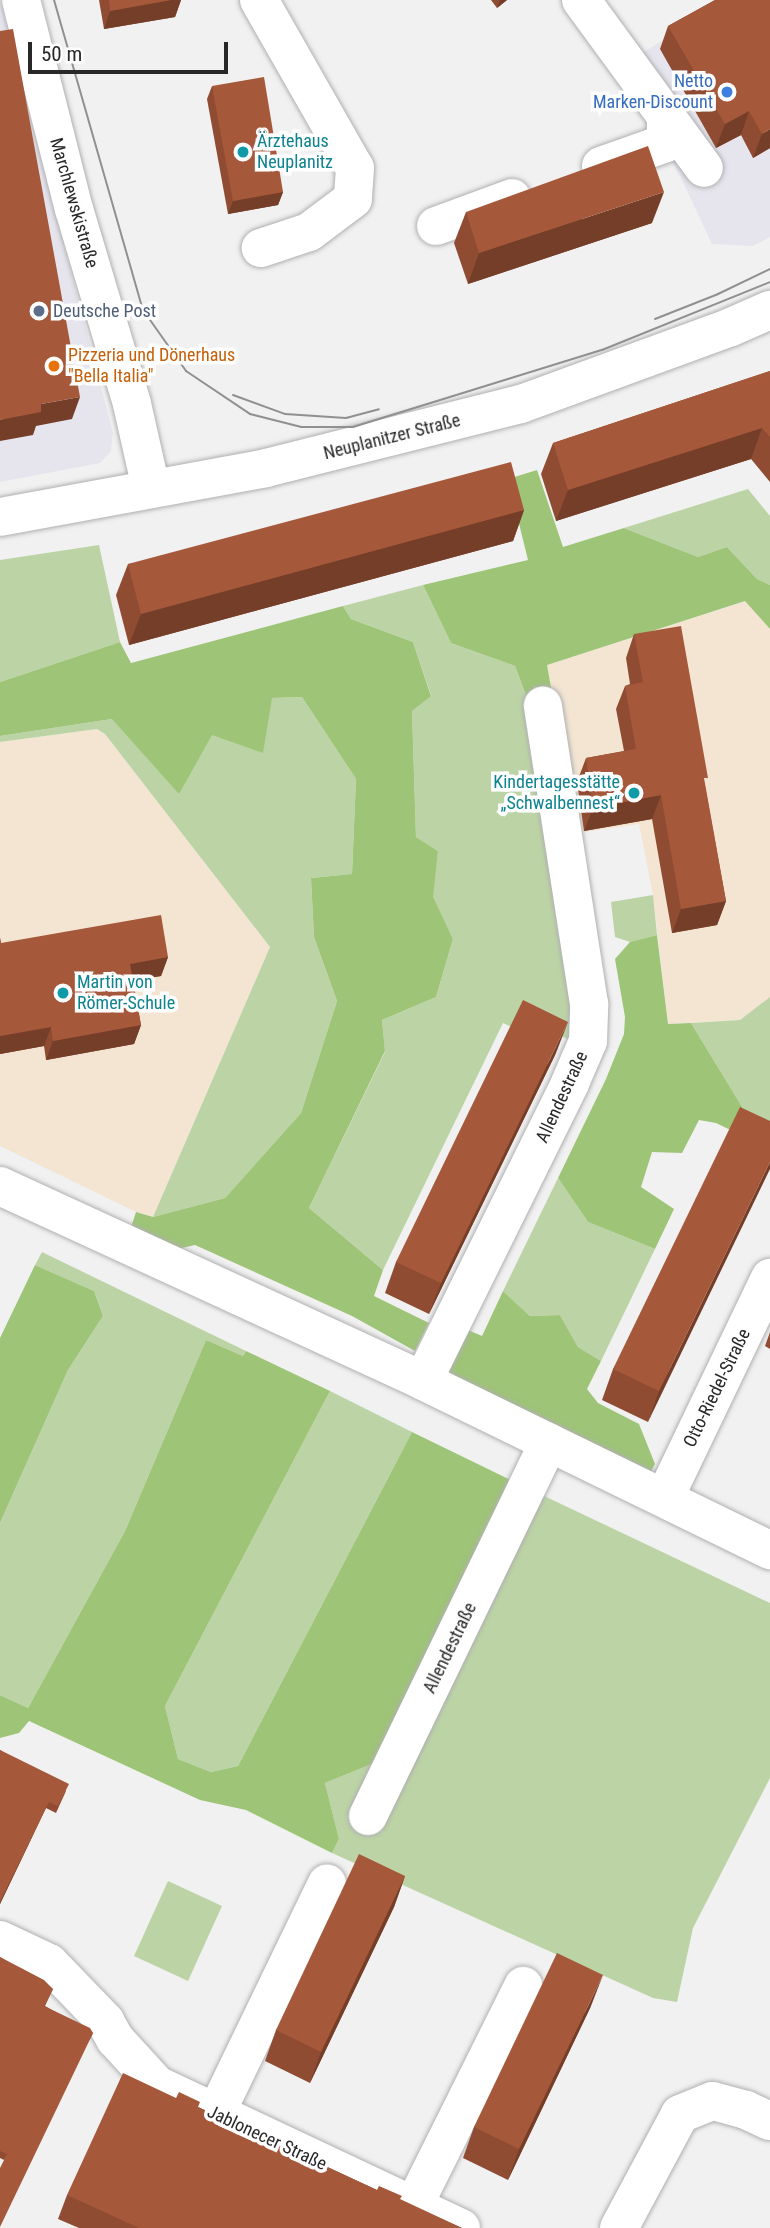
<!DOCTYPE html>
<meta charset="utf-8">
<style>
body{margin:0}
#map{position:relative;width:770px;height:2228px;overflow:hidden;background:#f1f1f2;font-family:"Roboto Condensed",sans-serif}
div>[style]{position:absolute}
.built>*{inset:0;background:#e6e5ee}
.education>*{inset:0;background:#f3e5d2}
.green>*{inset:0;background:#bcd4a5}
.forest>*{inset:0;background:#9ec477}
.roads{filter:drop-shadow(0 0 2px #b0b0b1) drop-shadow(0 0 2px #b0b0b1)}
.minor>*{height:38px;margin:-19px;padding:0 19px;transform-origin:19px;border-radius:19px;background:#fff}
.tram>*{height:2px;margin:-1px;padding:0 1px;transform-origin:1px;border-radius:1px;background:#909091}
.wall>*{inset:0;background:#8f4c33}
.shaded-wall>*{inset:0;background:#743e29}
.building>*{inset:0;background:#a6583b}
.dots>*{width:19px;height:19px;translate:-50% -50%;box-sizing:border-box;border:4px solid #fefeff;border-radius:50%}
span{translate:-50% -50%;white-space:nowrap;text-align:center;line-height:1.15;-webkit-text-stroke:7px #fefeff;paint-order:stroke}
.shop-label{font-size:18px;color:#366cbe}
.right{translate:-100% -50%;text-align:right}
.culture-label{font-size:18px;color:#0d838f}
.left{translate:0 -50%;text-align:left}
.street-label{font-size:18px;color:#282828}
.service-label{font-size:18px;color:#4e5e75}
.food-label{font-size:18px;color:#c56008}
.scale{position:absolute;left:28px;top:42px;width:200px;height:32px;box-sizing:border-box;border:4px solid #282828;border-top:0;padding-left:9px;font-size:21px;line-height:24px;white-space:nowrap;color:#282828;-webkit-text-stroke:5px #fefeff;paint-order:stroke}
</style>
<div id="map">
<div class="built">
<div style="clip-path:polygon(0 0,113px 433px,111px 451px,100px 463px,0 482px)"></div>
<div style="clip-path:polygon(730px 0,770px 0,770px 237px,753px 246px,712px 244px,678px 172px,617px 68px)"></div>
</div>
<div class="education">
<div style="clip-path:polygon(746px 601px,770px 629px,770px 997px,740px 1020px,668px 1024px,653px 895px,639px 824px,577px 833px,546px 665px)"></div>
<div style="clip-path:polygon(97px 729px,105px 734px,270px 947px,153px 1217px,136px 1212px,0 1146px,0 742px)"></div>
</div>
<div class="green">
<div style="clip-path:polygon(748px 489px,770px 516px,770px 585px,757px 579px,727px 547px,698px 557px,624px 528px)"></div>
<div style="clip-path:polygon(99px 545px,120px 642px,0 682px,0 560px)"></div>
<div style="clip-path:polygon(423px 585px,451px 643px,515px 666px,532px 711px,578px 1043px,548px 1031px,544px 1042px,503px 1023px,383px 1270px,309px 1208px,385px 1052px,382px 1020px,436px 997px,453px 939px,432px 897px,438px 851px,416px 837px,412px 711px,431px 695px,413px 642px,351px 619px,343px 606px)"></div>
<div style="clip-path:polygon(302px 697px,356px 779px,352px 874px,311px 878px,314px 937px,337px 1001px,301px 1113px,225px 1198px,153px 1217px,270px 947px,105px 734px,97px 729px,0 742px,0 736px,112px 719px,212px 735px,272px 698px)"></div>
<div style="clip-path:polygon(653px 895px,657px 935px,630px 942px,615px 937px,611px 902px)"></div>
<div style="clip-path:polygon(770px 997px,770px 1127px,747px 1115px,691px 1023px,740px 1020px)"></div>
<div style="clip-path:polygon(558px 1178px,588px 1222px,655px 1249px,601px 1361px,578px 1347px,560px 1315px,530px 1316px,503px 1291px)"></div>
<div style="clip-path:polygon(42px 1252px,246px 1351px,243px 1356px,206px 1340px,125px 1531px,28px 1708px,0 1695px,0 1523px,68px 1370px,103px 1316px,94px 1291px,35px 1265px)"></div>
<div style="clip-path:polygon(330px 1391px,412px 1432px,238px 1766px,211px 1772px,178px 1759px,165px 1706px)"></div>
<div style="clip-path:polygon(521px 1485px,770px 1603px,770px 1778px,693px 1928px,677px 2002px,653px 1998px,332px 1853px,339px 1839px,325px 1783px,389px 1757px)"></div>
<div style="clip-path:polygon(168px 1881px,222px 1906px,188px 1981px,134px 1956px)"></div>
</div>
<div class="forest">
<div style="clip-path:polygon(537px 470px,563px 547px,624px 528px,698px 557px,727px 547px,757px 579px,770px 585px,770px 629px,745px 601px,547px 665px,553px 699px,532px 711px,515px 666px,451px 643px,423px 585px,528px 560px,508px 479px)"></div>
<div style="clip-path:polygon(343px 606px,351px 619px,413px 642px,431px 696px,412px 711px,416px 837px,438px 851px,433px 897px,453px 939px,436px 997px,382px 1020px,385px 1051px,309px 1208px,383px 1270px,374px 1296px,429px 1323px,415px 1351px,352px 1316px,195px 1245px,173px 1250px,130px 1230px,136px 1212px,153px 1217px,225px 1198px,301px 1113px,337px 1001px,314px 937px,311px 878px,352px 874px,356px 779px,302px 697px,272px 698px,263px 753px,212px 735px,179px 794px,112px 719px,0 736px,0 682px,120px 642px,131px 663px)"></div>
<div style="clip-path:polygon(657px 935px,668px 1024px,691px 1023px,747px 1115px,743px 1136px,716px 1123px,699px 1120px,682px 1153px,652px 1152px,641px 1187px,674px 1209px,655px 1249px,588px 1222px,558px 1178px,606px 1079px,624px 1034px,625px 1017px,615px 959px,630px 942px)"></div>
<div style="clip-path:polygon(35px 1265px,94px 1291px,103px 1316px,68px 1370px,0 1523px,0 1564px,0 1338px)"></div>
<div style="clip-path:polygon(503px 1291px,530px 1316px,560px 1315px,578px 1347px,601px 1361px,587px 1389px,598px 1403px,639px 1424px,655px 1464px,647px 1479px,447px 1374px,468px 1330px,482px 1336px)"></div>
<div style="clip-path:polygon(206px 1340px,243px 1356px,246px 1351px,330px 1391px,165px 1706px,178px 1759px,211px 1772px,238px 1766px,412px 1432px,521px 1485px,389px 1757px,325px 1783px,339px 1839px,332px 1853px,246px 1810px,200px 1800px,29px 1721px,19px 1733px,0 1738px,0 1695px,28px 1708px,125px 1531px)"></div>
</div>
<div class="roads">
<div class="minor">
<div style="left:21px;top:0;width:216px;rotate:75.8deg"></div>
<div style="left:74px;top:209px;width:203px;rotate:73.4deg"></div>
<div style="left:132px;top:404px;width:86px;rotate:77.3deg"></div>
<div style="left:259px;top:0;width:193px;rotate:60.3deg"></div>
<div style="left:355px;top:168px;width:31px;rotate:94deg"></div>
<div style="left:353px;top:199px;width:55px;rotate:143.1deg"></div>
<div style="left:309px;top:232px;width:51px;rotate:161.6deg"></div>
<div style="left:581px;top:0;width:208px;rotate:53.8deg"></div>
<div style="left:601px;top:166px;width:69px;rotate:-19.5deg"></div>
<div style="left:666px;top:143px;width:24px;rotate:-90deg"></div>
<div style="left:436px;top:226px;width:81px;rotate:-20.2deg"></div>
<div style="left:0;top:517px;width:270px;rotate:-10.4deg"></div>
<div style="left:266px;top:468px;width:263px;rotate:-14.1deg"></div>
<div style="left:521px;top:404px;width:224px;rotate:-20.1deg"></div>
<div style="left:731px;top:327px;width:43px;rotate:-23.6deg"></div>
<div style="left:0;top:1186px;width:466px;rotate:24.7deg"></div>
<div style="left:423px;top:1381px;width:386px;rotate:26deg"></div>
<div style="left:423px;top:1381px;width:332px;rotate:-63.7deg"></div>
<div style="left:570px;top:1083px;width:46px;rotate:-66.8deg"></div>
<div style="left:588px;top:1041px;width:37px;rotate:-88deg"></div>
<div style="left:589px;top:1004px;width:302px;rotate:-98.8deg"></div>
<div style="left:665px;top:1497px;width:243px;rotate:-64.4deg"></div>
<div style="left:368px;top:1816px;width:415px;rotate:-64.2deg"></div>
<div style="left:0;top:1940px;width:54px;rotate:25.1deg"></div>
<div style="left:49px;top:1963px;width:81px;rotate:46deg"></div>
<div style="left:105px;top:2021px;width:21px;rotate:61deg"></div>
<div style="left:115px;top:2039px;width:62px;rotate:47.6deg"></div>
<div style="left:157px;top:2085px;width:336px;rotate:25.2deg"></div>
<div style="left:216px;top:2113px;width:255px;rotate:-64.2deg"></div>
<div style="left:414px;top:2205px;width:245px;rotate:-63.5deg"></div>
<div style="left:619px;top:2228px;width:129px;rotate:-61.8deg"></div>
<div style="left:680px;top:2114px;width:35px;rotate:-22deg"></div>
<div style="left:713px;top:2101px;width:34px;rotate:15deg"></div>
<div style="left:746px;top:2110px;width:26px;rotate:25deg"></div>
</div>
</div>
<div class="tram">
<div style="left:54px;top:0;width:323px;rotate:74deg"></div>
<div style="left:143px;top:310px;width:75px;rotate:54.8deg"></div>
<div style="left:186px;top:371px;width:77px;rotate:33.9deg"></div>
<div style="left:250px;top:414px;width:53px;rotate:14.3deg"></div>
<div style="left:301px;top:427px;width:52px"></div>
<div style="left:353px;top:427px;width:261px;rotate:-17.2deg"></div>
<div style="left:602px;top:350px;width:181px;rotate:-22deg"></div>
<div style="left:655px;top:319px;width:68px;rotate:-21.6deg"></div>
<div style="left:718px;top:294px;width:58px;rotate:-25.7deg"></div>
<div style="left:233px;top:395px;width:55px;rotate:20.1deg"></div>
<div style="left:285px;top:414px;width:61px;rotate:3.8deg"></div>
<div style="left:346px;top:418px;width:34px;rotate:-15deg"></div>
</div>
<div class="wall">
<div style="clip-path:polygon(99px 0,181px 0,175px 17px,104px 29px)"></div>
<div style="clip-path:polygon(491px 0,507px 0,497px 8px)"></div>
<div style="clip-path:polygon(715px 0,770px 148px,753px 158px,741px 135px,716px 148px,660px 49px,668px 26px)"></div>
<div style="clip-path:polygon(212px 86px,283px 192px,278px 205px,228px 214px,207px 99px)"></div>
<div style="clip-path:polygon(466px 212px,652px 223px,468px 284px,454px 243px)"></div>
<div style="clip-path:polygon(770px 371px,770px 482px,751px 459px,556px 521px,541px 474px,553px 443px)"></div>
<div style="clip-path:polygon(524px 510px,513px 541px,129px 645px,116px 595px,128px 564px)"></div>
<div style="clip-path:polygon(634px 634px,705px 786px,726px 901px,717px 925px,672px 933px,652px 819px,584px 831px,577px 782px,586px 758px,624px 751px,616px 709px,625px 686px,630px 684px,626px 658px)"></div>
<div style="clip-path:polygon(0 938px,1px 943px,168px 957px,161px 976px,133px 981px,141px 1025px,134px 1044px,46px 1060px,44px 1046px,0 1054px)"></div>
<div style="clip-path:polygon(556px 1053px,429px 1314px,385px 1293px,396px 1262px)"></div>
<div style="clip-path:polygon(770px 1121px,648px 1422px,602px 1400px,613px 1369px)"></div>
<div style="clip-path:polygon(770px 1332px,770px 1349px,765px 1346px)"></div>
<div style="clip-path:polygon(0 1750px,66px 1791px,56px 1813px,46px 1808px,0 1904px)"></div>
<div style="clip-path:polygon(405px 1876px,394px 1907px,310px 2083px,265px 2061px,276px 2030px)"></div>
<div style="clip-path:polygon(0 1957px,53px 1989px,45px 2006px,93px 2033px,90px 2039px,4px 2160px,0 2158px)"></div>
<div style="clip-path:polygon(591px 2006px,508px 2180px,463px 2158px,474px 2127px)"></div>
<div style="clip-path:polygon(198px 2107px,377px 2190px,462px 2228px,79px 2228px,58px 2219px,67px 2195px)"></div>
</div>
<div class="shaded-wall">
<div style="clip-path:polygon(171px 0,181px 0,175px 17px,104px 29px,110px 11px)"></div>
<div style="clip-path:polygon(500px 0,507px 0,497px 8px)"></div>
<div style="clip-path:polygon(749px 111px,741px 135px,716px 148px,725px 124px)"></div>
<div style="clip-path:polygon(770px 129px,770px 148px,753px 158px,762px 134px)"></div>
<div style="clip-path:polygon(283px 192px,278px 205px,228px 214px,233px 201px)"></div>
<div style="clip-path:polygon(664px 192px,652px 223px,468px 284px,479px 253px)"></div>
<div style="clip-path:polygon(80px 397px,72px 419px,36px 426px,33px 435px,0 441px,0 420px,41px 404px)"></div>
<div style="clip-path:polygon(762px 428px,751px 459px,556px 521px,568px 490px)"></div>
<div style="clip-path:polygon(524px 510px,513px 541px,129px 645px,141px 614px)"></div>
<div style="clip-path:polygon(661px 795px,652px 819px,584px 831px,593px 808px)"></div>
<div style="clip-path:polygon(726px 901px,717px 925px,672px 933px,681px 909px)"></div>
<div style="clip-path:polygon(168px 957px,161px 976px,123px 982px,130px 964px)"></div>
<div style="clip-path:polygon(568px 1022px,556px 1053px,429px 1314px,441px 1283px)"></div>
<div style="clip-path:polygon(141px 1025px,134px 1044px,46px 1060px,53px 1041px)"></div>
<div style="clip-path:polygon(51px 1027px,44px 1046px,0 1054px,0 1036px)"></div>
<div style="clip-path:polygon(770px 1162px,770px 1169px,648px 1422px,659px 1391px)"></div>
<div style="clip-path:polygon(49px 1802px,46px 1808px,0 1904px,0 1902px)"></div>
<div style="clip-path:polygon(405px 1876px,394px 1907px,310px 2083px,321px 2052px)"></div>
<div style="clip-path:polygon(603px 1975px,591px 2006px,508px 2180px,519px 2149px)"></div>
</div>
<div class="building">
<div style="clip-path:polygon(109px 0,171px 0,110px 11px)"></div>
<div style="clip-path:polygon(715px 0,770px 0,770px 129px,762px 134px,749px 111px,725px 124px,668px 26px)"></div>
<div style="clip-path:polygon(13px 29px,80px 397px,41px 404px,41px 412px,0 420px,0 31px)"></div>
<div style="clip-path:polygon(264px 77px,283px 192px,233px 201px,212px 86px)"></div>
<div style="clip-path:polygon(648px 146px,664px 192px,479px 253px,466px 212px)"></div>
<div style="clip-path:polygon(770px 371px,770px 437px,762px 428px,568px 490px,553px 443px)"></div>
<div style="clip-path:polygon(511px 462px,524px 510px,141px 614px,128px 564px)"></div>
<div style="clip-path:polygon(681px 626px,708px 778px,704px 778px,726px 901px,681px 909px,661px 795px,593px 808px,586px 758px,636px 749px,625px 686px,643px 682px,634px 634px)"></div>
<div style="clip-path:polygon(161px 915px,168px 957px,130px 964px,141px 1025px,53px 1041px,51px 1027px,0 1036px,0 938px,1px 943px)"></div>
<div style="clip-path:polygon(523px 1000px,568px 1022px,441px 1283px,396px 1262px)"></div>
<div style="clip-path:polygon(740px 1107px,770px 1121px,770px 1162px,659px 1391px,613px 1369px)"></div>
<div style="clip-path:polygon(0 1750px,69px 1784px,58px 1806px,49px 1802px,0 1902px)"></div>
<div style="clip-path:polygon(359px 1854px,405px 1876px,321px 2052px,276px 2030px)"></div>
<div style="clip-path:polygon(557px 1953px,603px 1975px,519px 2149px,474px 2127px)"></div>
<div style="clip-path:polygon(0 1957px,44px 1980px,53px 1989px,44px 2006px,90px 2028px,93px 2033px,0 2227px,0 2168px,7px 2154px,0 2151px)"></div>
<div style="clip-path:polygon(123px 2073px,176px 2098px,179px 2092px,200px 2102px,198px 2107px,377px 2190px,379px 2186px,402px 2196px,400px 2199px,462px 2228px,139px 2228px,67px 2195px)"></div>
</div>
<div class="dots">
<div style="left:727px;top:92px;background:#3f7fe0"></div>
<div style="left:243px;top:152px;background:#0f9aa8"></div>
<div style="left:39px;top:311px;background:#5c6f8a"></div>
<div style="left:54px;top:366px;background:#e8710a"></div>
<div style="left:634px;top:793px;background:#0f9aa8"></div>
<div style="left:63px;top:993px;background:#0f9aa8"></div>
</div>
<div class="shop-label">
<span class="right" style="left:713px;top:92px">Netto<br>Marken-Discount</span>
</div>
<div class="culture-label">
<span class="left" style="left:257px;top:152px">Ärztehaus<br>Neuplanitz</span>
<span class="right" style="left:620px;top:793px">Kindertagesstätte<br>„Schwalbennest“</span>
<span class="left" style="left:77px;top:993px">Martin von<br>Römer-Schule</span>
</div>
<div class="street-label">
<span style="left:74px;top:203px;rotate:74deg">Marchlewskistraße</span>
<span style="left:392px;top:437px;rotate:-14deg">Neuplanitzer Straße</span>
<span style="left:562px;top:1097px;rotate:-65deg">Allendestraße</span>
<span style="left:717px;top:1388px;rotate:-64deg">Otto-Riedel-Straße</span>
<span style="left:450px;top:1648px;rotate:-64deg">Allendestraße</span>
<span style="left:267px;top:2138px;rotate:25deg">Jablonecer Straße</span>
</div>
<div class="service-label">
<span class="left" style="left:53px;top:311px">Deutsche Post</span>
</div>
<div class="food-label">
<span class="left" style="left:68px;top:366px">Pizzeria und Dönerhaus<br>"Bella Italia"</span>
</div>
<div class="scale">50 m</div>
</div>
